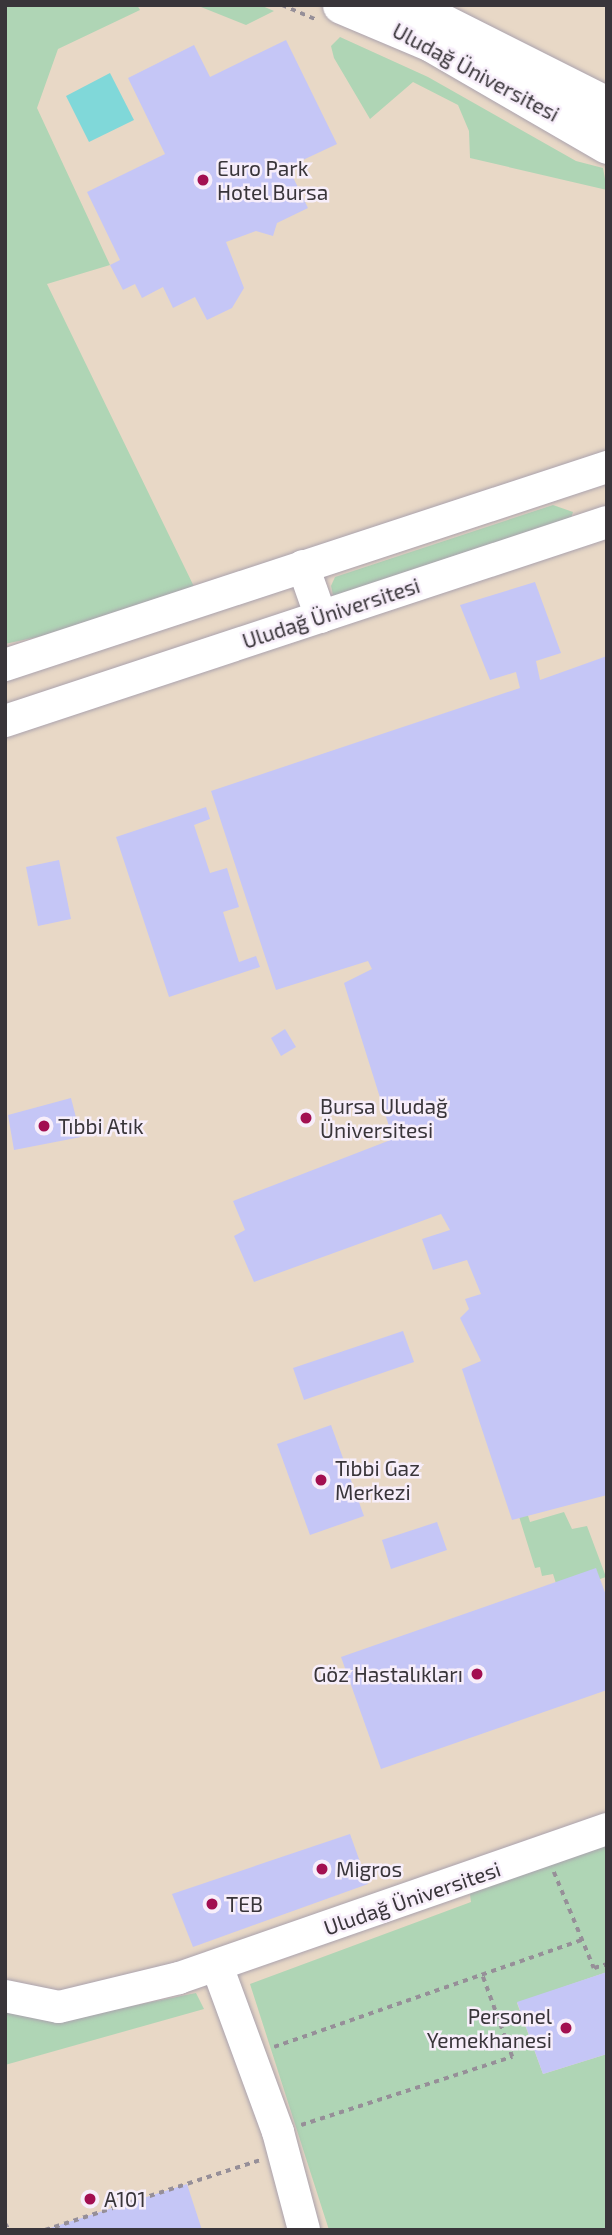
<!DOCTYPE html>
<meta charset="utf-8">
<style>
body{margin:0}
#map{position:relative;width:612px;height:2235px;overflow:hidden;background:#eae1ed;font-family:"Exo 2",sans-serif}
div>[style]{position:absolute}
.education>*{inset:0;background:#e8d8c6}
.green>*{inset:0;background:#afd5b5}
.water>*{inset:0;background:#80d8d9}
.building>*{inset:0;background:#c5c6f6}
.path>*{height:3.5px;margin-top:-1.75px;transform-origin:0;background:repeating-linear-gradient(90deg,#968f98 0 5px,transparent 0 10px)}
.roads{filter:drop-shadow(0 0 2px #aaa2ad) drop-shadow(0 0 2px #aaa2ad)}
.tertiary>*{height:32px;margin:-16px;padding:0 16px;transform-origin:16px;border-radius:16px;background:#fff}
.secondary>*{height:37px;margin:-18.5px;padding:0 18.5px;transform-origin:18.5px;border-radius:18.5px;background:#fff}
.dots>*{width:19px;height:19px;translate:-50% -50%;box-sizing:border-box;border:4px solid #f7eefa;border-radius:50%}
span{translate:-50% -50%;white-space:nowrap;text-align:center;line-height:1.15;-webkit-text-stroke:5px #f7eefa;paint-order:stroke}
.street-label{font-size:21px;color:#39353a}
.poi-label{font-size:21px;color:#39353a}
.left{translate:0 -50%;text-align:left}
.right{translate:-100% -50%;text-align:right}
.frame{position:absolute;inset:0;border:7px solid #39353a;pointer-events:none}
</style>
<div id="map">
<div class="education">
<div style="clip-path:polygon(5px 5px,607px 5px,607px 2230px,5px 2230px)"></div>
</div>
<div class="green">
<div style="clip-path:polygon(5px 5px,137px 5px,140px 10px,58px 49px,37px 108px,110px 265px,47px 284px,201px 601px,5px 644px)"></div>
<div style="clip-path:polygon(196px 5px,260px 5px,274px 11px,246px 25px)"></div>
<div style="clip-path:polygon(340px 37px,428px 77px,576px 161px,603px 168px,607px 190px,470px 158px,469px 131px,458px 105px,413px 82px,370px 119px,334px 58px,331px 46px)"></div>
<div style="clip-path:polygon(553px 505px,573px 512px,568px 527px,340px 598px,333px 595px,331px 586px,335px 577px)"></div>
<div style="clip-path:polygon(483px 1373px,530px 1522px,564px 1512px,572px 1529px,587px 1526px,606px 1577px,559px 1593px,553px 1574px,542px 1576px,540px 1567px,535px 1568px,476px 1378px)"></div>
<div style="clip-path:polygon(607px 1829px,607px 1972px,517px 2003px,543px 2074px,607px 2054px,607px 2230px,329px 2230px,250px 1984px,471px 1902px,468px 1879px)"></div>
<div style="clip-path:polygon(196px 1993px,204px 2009px,5px 2065px,5px 2011px,63px 2020px)"></div>
</div>
<div class="water">
<div style="clip-path:polygon(110px 73px,134px 120px,89px 142px,66px 96px)"></div>
</div>
<div class="building">
<div style="clip-path:polygon(286px 40px,337px 144px,288px 167px,308px 208px,277px 223px,273px 236px,256px 231px,226px 242px,244px 288px,232px 308px,207px 320px,195px 297px,173px 308px,163px 287px,142px 298px,135px 284px,123px 290px,110px 265px,120px 260px,87px 192px,165px 154px,128px 78px,194px 45px,210px 77px)"></div>
<div style="clip-path:polygon(535px 582px,561px 653px,536px 661px,540px 680px,607px 656px,607px 1495px,512px 1520px,462px 1369px,481px 1361px,460px 1318px,469px 1309px,465px 1299px,481px 1294px,467px 1260px,433px 1270px,422px 1239px,450px 1230px,441px 1214px,254px 1282px,234px 1236px,245px 1230px,233px 1201px,393px 1139px,344px 983px,372px 969px,368px 961px,276px 990px,211px 791px,520px 688px,516px 672px,490px 680px,460px 605px)"></div>
<div style="clip-path:polygon(206px 807px,210px 819px,194px 825px,210px 873px,227px 868px,239px 907px,223px 912px,239px 962px,256px 956px,260px 967px,169px 997px,116px 837px)"></div>
<div style="clip-path:polygon(59px 860px,71px 919px,38px 926px,26px 867px)"></div>
<div style="clip-path:polygon(285px 1029px,296px 1047px,281px 1056px,271px 1038px)"></div>
<div style="clip-path:polygon(71px 1098px,81px 1137px,14px 1150px,8px 1115px)"></div>
<div style="clip-path:polygon(403px 1331px,414px 1362px,304px 1400px,293px 1368px)"></div>
<div style="clip-path:polygon(331px 1425px,364px 1516px,310px 1535px,277px 1444px)"></div>
<div style="clip-path:polygon(437px 1522px,447px 1550px,391px 1569px,382px 1540px)"></div>
<div style="clip-path:polygon(596px 1568px,607px 1598px,607px 1690px,381px 1769px,341px 1657px)"></div>
<div style="clip-path:polygon(350px 1834px,368px 1884px,193px 1947px,172px 1894px)"></div>
<div style="clip-path:polygon(607px 1972px,607px 2054px,543px 2074px,517px 2002px)"></div>
<div style="clip-path:polygon(187px 2184px,202px 2230px,47px 2230px,47px 2229px)"></div>
</div>
<div class="path">
<div style="left:282px;top:5px;width:39px;rotate:23deg"></div>
<div style="left:554px;top:1872px;width:104px;rotate:67.4deg"></div>
<div style="left:594px;top:1968px;width:14px;rotate:-17deg"></div>
<div style="left:274px;top:2047px;width:326px;rotate:-19.2deg"></div>
<div style="left:301px;top:2125px;width:222px;rotate:-17.9deg"></div>
<div style="left:512px;top:2057px;width:87px;rotate:-110.1deg"></div>
<div style="left:5px;top:2223px;width:8px;rotate:60deg"></div>
<div style="left:45px;top:2230px;width:226px;rotate:-18deg"></div>
</div>
<div class="roads">
<div class="tertiary">
<div style="left:303px;top:566px;width:54px;rotate:70.6deg"></div>
<div style="left:5px;top:665px;width:634px;rotate:-18.21deg"></div>
<div style="left:5px;top:721px;width:634px;rotate:-18.29deg"></div>
<div style="left:217px;top:1966px;width:177px;rotate:69.8deg"></div>
<div style="left:278px;top:2132px;width:101px;rotate:75.1deg"></div>
<div style="left:5px;top:1996px;width:55px;rotate:11.5deg"></div>
<div style="left:59px;top:2007px;width:123px;rotate:-13.6deg"></div>
<div style="left:179px;top:1978px;width:453px;rotate:-19.2deg"></div>
</div>
<div class="secondary">
<div style="left:341px;top:5px;width:98px;rotate:22.9deg"></div>
<div style="left:431px;top:43px;width:203px;rotate:30.1deg"></div>
<div style="left:408px;top:5px;width:223px;rotate:26.7deg"></div>
</div>
</div>
<div class="dots">
<div style="left:203px;top:180px;background:#a20f51"></div>
<div style="left:306px;top:1118px;background:#a20f51"></div>
<div style="left:44px;top:1126px;background:#a20f51"></div>
<div style="left:321px;top:1480px;background:#a20f51"></div>
<div style="left:477px;top:1674px;background:#a20f51"></div>
<div style="left:322px;top:1869px;background:#a20f51"></div>
<div style="left:212px;top:1904px;background:#a20f51"></div>
<div style="left:566px;top:2028px;background:#a20f51"></div>
<div style="left:90px;top:2199px;background:#a20f51"></div>
</div>
<div class="street-label">
<span style="left:476px;top:72px;rotate:28deg">Uludağ Üniversitesi</span>
<span style="left:331px;top:613px;rotate:-18deg">Uludağ Üniversitesi</span>
<span style="left:412px;top:1898px;rotate:-19deg">Uludağ Üniversitesi</span>
</div>
<div class="poi-label">
<span class="left" style="left:217px;top:180px">Euro Park<br>Hotel Bursa</span>
<span class="left" style="left:320px;top:1118px">Bursa Uludağ<br>Üniversitesi</span>
<span class="left" style="left:58px;top:1126px">Tıbbi Atık</span>
<span class="left" style="left:335px;top:1480px">Tıbbi Gaz<br>Merkezi</span>
<span class="right" style="left:463px;top:1674px">Göz Hastalıkları</span>
<span class="left" style="left:336px;top:1869px">Migros</span>
<span class="left" style="left:226px;top:1904px">TEB</span>
<span class="right" style="left:552px;top:2028px">Personel<br>Yemekhanesi</span>
<span class="left" style="left:104px;top:2199px">A101</span>
</div>
<div class="frame"></div>
</div>
